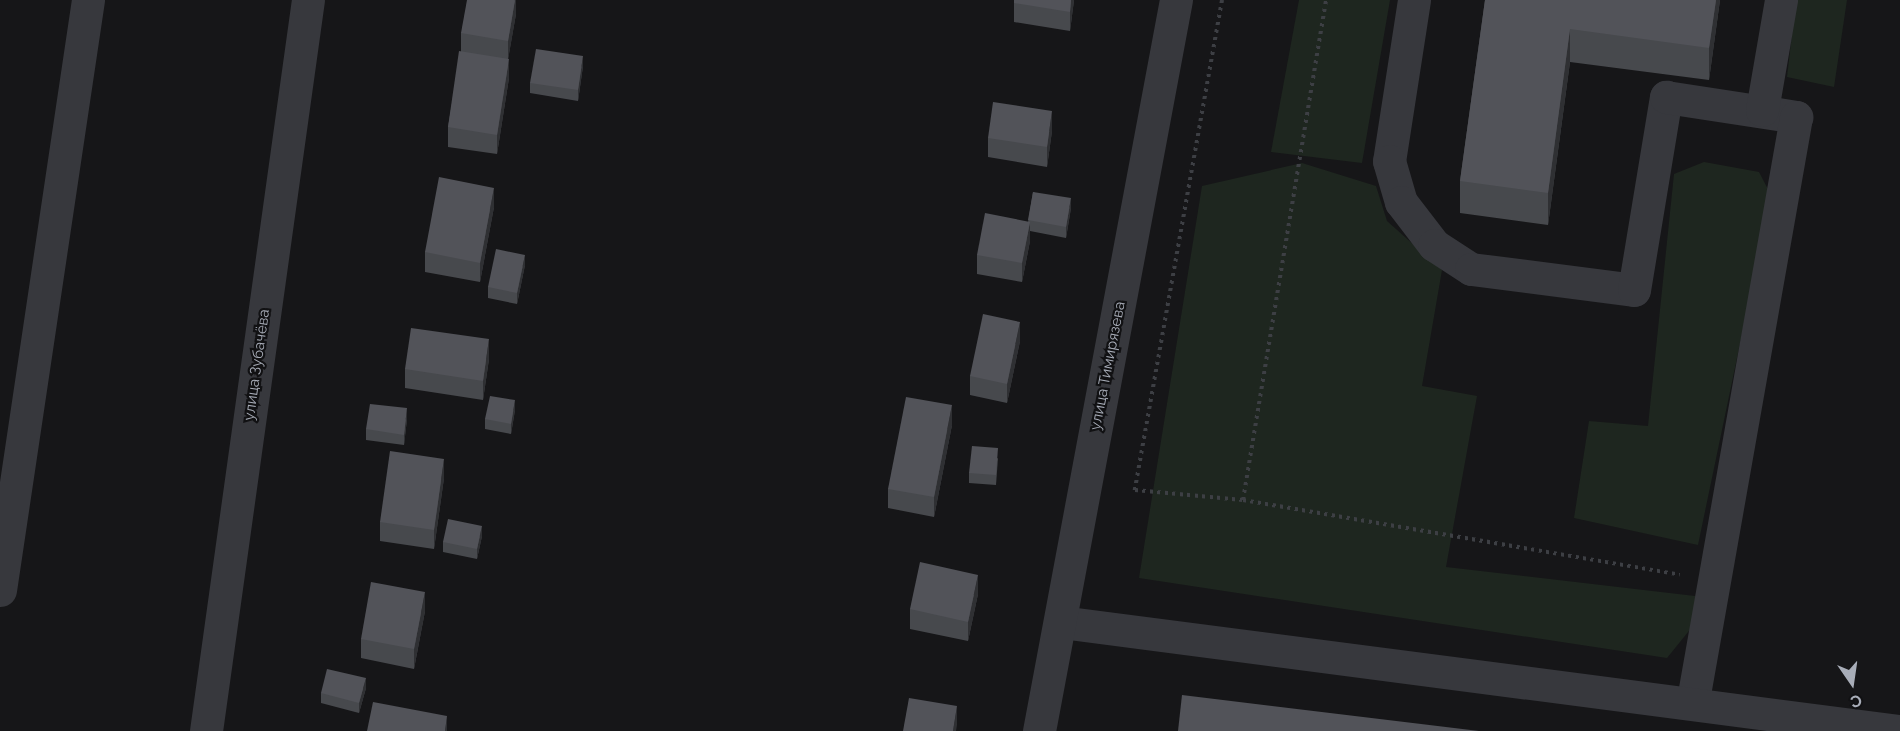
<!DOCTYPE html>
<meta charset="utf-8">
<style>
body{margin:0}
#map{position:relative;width:1900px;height:731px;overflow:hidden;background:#161618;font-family:Raleway,sans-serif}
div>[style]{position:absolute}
.green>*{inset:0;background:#1e261f}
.path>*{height:4px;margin-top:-2px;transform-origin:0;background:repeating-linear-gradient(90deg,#3d3f44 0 3px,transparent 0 7.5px)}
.minor>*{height:33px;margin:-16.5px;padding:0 16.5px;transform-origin:16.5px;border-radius:16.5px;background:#37383d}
.wall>*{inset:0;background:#47494d}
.shaded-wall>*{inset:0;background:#2f3033}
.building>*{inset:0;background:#525359}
span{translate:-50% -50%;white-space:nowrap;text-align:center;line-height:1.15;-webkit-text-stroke:4.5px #111113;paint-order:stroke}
.street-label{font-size:15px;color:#a8adb8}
.north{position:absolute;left:1822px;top:653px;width:60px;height:60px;-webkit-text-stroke:4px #111113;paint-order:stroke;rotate:167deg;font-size:16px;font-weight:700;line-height:24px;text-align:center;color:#a8adb8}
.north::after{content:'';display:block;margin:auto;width:21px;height:27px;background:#a8adb8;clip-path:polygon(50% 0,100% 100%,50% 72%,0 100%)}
</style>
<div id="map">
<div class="green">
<div style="clip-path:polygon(1299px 0,1390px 0,1362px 163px,1271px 152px)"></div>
<div style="clip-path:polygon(1796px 0,1847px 0,1834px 87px,1787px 77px)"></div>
<div style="clip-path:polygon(1704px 162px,1759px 172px,1771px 195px,1698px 545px,1574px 518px,1589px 421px,1648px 426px,1674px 174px)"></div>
<div style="clip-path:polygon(1302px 163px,1376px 186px,1387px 221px,1442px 270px,1422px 386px,1477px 396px,1446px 567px,1695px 596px,1697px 621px,1667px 658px,1139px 578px,1202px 186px)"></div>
</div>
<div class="path">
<div style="left:1222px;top:0;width:498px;rotate:100.1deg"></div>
<div style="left:1135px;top:490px;width:108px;rotate:5.3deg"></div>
<div style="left:1243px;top:500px;width:443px;rotate:9.7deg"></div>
<div style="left:1243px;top:500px;width:507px;rotate:-80.57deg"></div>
</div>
<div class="minor">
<div style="left:1414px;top:0;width:163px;rotate:98.8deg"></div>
<div style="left:1389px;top:161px;width:43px;rotate:73.7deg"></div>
<div style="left:1401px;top:202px;width:54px;rotate:52.5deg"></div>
<div style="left:1434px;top:245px;width:44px;rotate:33deg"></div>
<div style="left:1471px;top:269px;width:164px;rotate:7.3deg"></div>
<div style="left:1634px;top:290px;width:196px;rotate:-80.6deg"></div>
<div style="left:1666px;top:97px;width:132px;rotate:8.7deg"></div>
<div style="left:1796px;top:117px;width:592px;rotate:100.02deg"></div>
<div style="left:1762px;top:110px;width:112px;rotate:-80.2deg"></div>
<div style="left:0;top:590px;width:597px;rotate:-81.52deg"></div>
<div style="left:1061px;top:622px;width:844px;rotate:7.42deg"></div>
<div style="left:206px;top:731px;width:738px;rotate:-82.06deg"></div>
<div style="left:1039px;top:731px;width:744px;rotate:-79.39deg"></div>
</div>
<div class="wall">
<div style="clip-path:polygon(516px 0,516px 14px,508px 59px,509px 78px,497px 154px,448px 147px,448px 127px,461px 51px,461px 33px)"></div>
<div style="clip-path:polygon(1074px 0,1070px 31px,1014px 22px,1014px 3px)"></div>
<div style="clip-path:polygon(1485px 0,1720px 0,1709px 80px,1570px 62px,1548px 225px,1460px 213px,1460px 181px)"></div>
<div style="clip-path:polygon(583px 66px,578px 101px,530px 93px,530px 83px)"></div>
<div style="clip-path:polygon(1052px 131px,1047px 167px,988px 157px,988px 138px)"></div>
<div style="clip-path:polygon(1033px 192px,1071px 208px,1066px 238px,1030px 231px,1030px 241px,1022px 282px,977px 274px,977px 255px,1028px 222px)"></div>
<div style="clip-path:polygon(494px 207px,480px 282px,425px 272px,425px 252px)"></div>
<div style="clip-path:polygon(525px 265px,517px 304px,488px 298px,488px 287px)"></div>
<div style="clip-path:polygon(1020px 341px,1007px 403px,970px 395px,970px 376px)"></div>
<div style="clip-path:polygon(489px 359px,483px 400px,405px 388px,405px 369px)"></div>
<div style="clip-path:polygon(515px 410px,511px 434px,485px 429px,485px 419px)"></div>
<div style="clip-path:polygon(407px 419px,404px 445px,366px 440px,366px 429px)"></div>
<div style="clip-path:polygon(952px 425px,934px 517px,888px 508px,888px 489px)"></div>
<div style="clip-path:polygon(998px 458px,996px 485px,969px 483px,969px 473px)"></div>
<div style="clip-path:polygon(444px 478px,434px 549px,380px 541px,380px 522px)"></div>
<div style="clip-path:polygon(482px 536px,477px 559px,443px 552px,443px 542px)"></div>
<div style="clip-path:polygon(978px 594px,968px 641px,910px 629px,910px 609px)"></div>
<div style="clip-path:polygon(425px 611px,414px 669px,361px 658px,361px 639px)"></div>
<div style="clip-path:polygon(366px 688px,359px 713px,321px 703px,321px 693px)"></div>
</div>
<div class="shaded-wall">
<div style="clip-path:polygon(515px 0,516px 0,516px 14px,508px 60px,508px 41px)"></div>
<div style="clip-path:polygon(1071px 0,1074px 0,1070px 31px,1070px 12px)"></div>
<div style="clip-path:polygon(1716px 0,1720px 0,1709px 80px,1709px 48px)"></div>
<div style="clip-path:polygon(1570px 29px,1570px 62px,1548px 225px,1548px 193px)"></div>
<div style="clip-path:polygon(583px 56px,583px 66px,578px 101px,578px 90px)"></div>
<div style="clip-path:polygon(509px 59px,509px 78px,497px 154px,497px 135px)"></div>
<div style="clip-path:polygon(1052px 111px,1052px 131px,1047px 167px,1047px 147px)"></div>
<div style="clip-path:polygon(494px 188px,494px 207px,480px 282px,480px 263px)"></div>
<div style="clip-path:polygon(1071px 198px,1071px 208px,1066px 238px,1066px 227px)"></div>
<div style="clip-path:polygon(1030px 222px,1030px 241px,1022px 282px,1022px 263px)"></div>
<div style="clip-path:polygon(525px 255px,525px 265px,517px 304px,517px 293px)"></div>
<div style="clip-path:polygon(1020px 322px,1020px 341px,1007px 403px,1007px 384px)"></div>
<div style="clip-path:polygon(489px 339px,489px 359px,483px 400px,483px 381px)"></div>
<div style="clip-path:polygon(515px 400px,515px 410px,511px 434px,511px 424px)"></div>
<div style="clip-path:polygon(952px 405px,952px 425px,934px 517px,934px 497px)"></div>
<div style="clip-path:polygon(407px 408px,407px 419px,404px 445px,404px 435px)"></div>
<div style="clip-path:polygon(444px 459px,444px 478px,434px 549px,434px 530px)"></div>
<div style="clip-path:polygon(482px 526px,482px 536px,477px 559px,477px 549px)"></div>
<div style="clip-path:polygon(978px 575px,978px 594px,968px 641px,968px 622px)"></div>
<div style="clip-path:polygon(425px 592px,425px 611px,414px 669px,414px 649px)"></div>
<div style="clip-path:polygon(366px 678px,366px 688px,359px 713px,359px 703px)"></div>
<div style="clip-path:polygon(957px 706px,957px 725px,956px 731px,953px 731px)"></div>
<div style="clip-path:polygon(447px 716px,447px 731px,445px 731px)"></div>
</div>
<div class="building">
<div style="clip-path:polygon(467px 0,515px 0,508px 41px,461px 33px)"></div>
<div style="clip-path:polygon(1014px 0,1071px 0,1070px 12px,1014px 3px)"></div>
<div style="clip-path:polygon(1485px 0,1716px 0,1709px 48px,1570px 29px,1548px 193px,1460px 181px)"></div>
<div style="clip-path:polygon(536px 49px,583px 56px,578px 90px,530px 83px)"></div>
<div style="clip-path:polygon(459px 51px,509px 59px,497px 135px,448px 127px)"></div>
<div style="clip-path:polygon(993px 102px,1052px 111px,1047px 147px,988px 138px)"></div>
<div style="clip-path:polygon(439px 177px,494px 188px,480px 263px,425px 252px)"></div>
<div style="clip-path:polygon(1033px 192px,1071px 198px,1066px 227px,1028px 220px)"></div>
<div style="clip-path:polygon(985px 213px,1030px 222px,1022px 263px,977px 255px)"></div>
<div style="clip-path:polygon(496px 249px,525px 255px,517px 293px,488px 287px)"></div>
<div style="clip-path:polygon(983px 314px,1020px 322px,1007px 384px,970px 376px)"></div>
<div style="clip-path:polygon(411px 328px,489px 339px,483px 381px,405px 369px)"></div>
<div style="clip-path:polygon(490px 396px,515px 400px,511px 424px,485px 419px)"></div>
<div style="clip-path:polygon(906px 397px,952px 405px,934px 497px,888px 489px)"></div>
<div style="clip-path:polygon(370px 404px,407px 408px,404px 435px,366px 429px)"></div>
<div style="clip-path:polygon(972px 446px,998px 448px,996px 475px,969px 473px)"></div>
<div style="clip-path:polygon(390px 451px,444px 459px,434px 530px,380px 522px)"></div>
<div style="clip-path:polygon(448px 519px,482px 526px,477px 549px,443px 542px)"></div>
<div style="clip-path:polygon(920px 562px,978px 575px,968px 622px,910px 609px)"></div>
<div style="clip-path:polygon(371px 582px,425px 592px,414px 649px,361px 639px)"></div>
<div style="clip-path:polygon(327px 669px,366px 678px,359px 703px,321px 693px)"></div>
<div style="clip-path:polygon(1182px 695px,1479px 731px,1178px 731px)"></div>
<div style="clip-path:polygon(909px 698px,957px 706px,953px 731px,903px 731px)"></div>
<div style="clip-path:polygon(373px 702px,447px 716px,445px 731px,367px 731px)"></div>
</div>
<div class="street-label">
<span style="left:257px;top:365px;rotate:-82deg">улица Зубачёва</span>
<span style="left:1108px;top:366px;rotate:-79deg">улица Тимирязева</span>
</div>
<div class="north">С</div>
</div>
